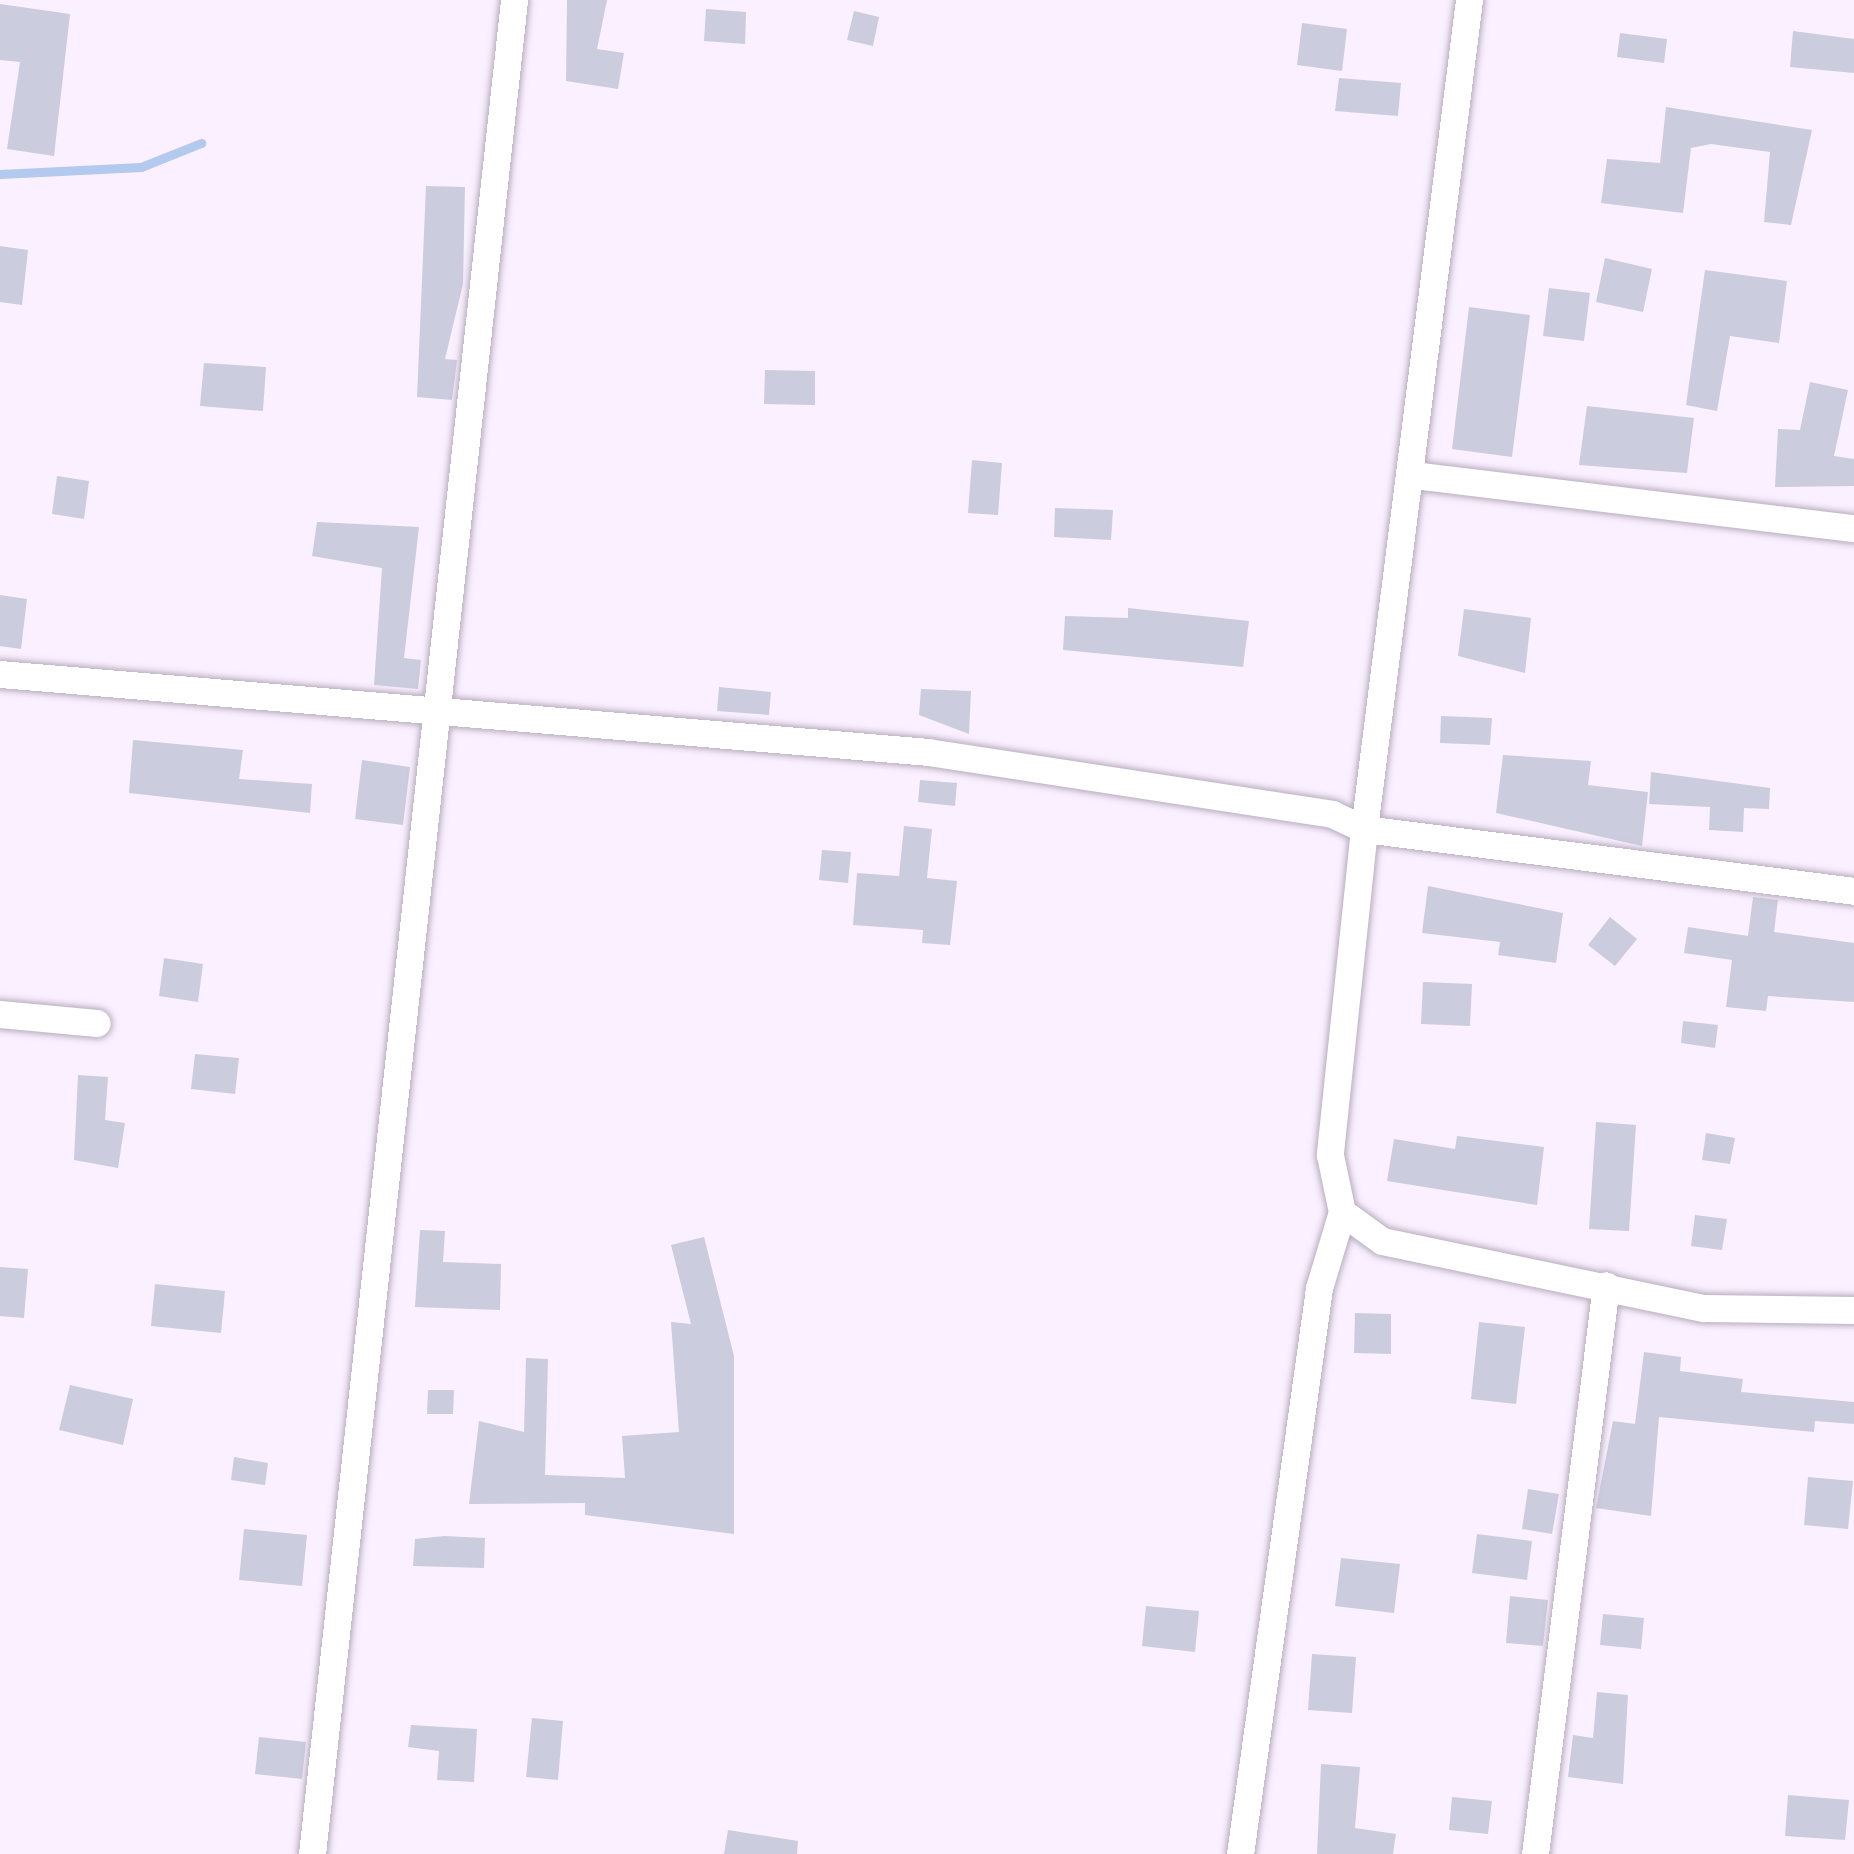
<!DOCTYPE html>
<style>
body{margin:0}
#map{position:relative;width:1854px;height:1854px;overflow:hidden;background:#faf0ff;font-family:"Space Grotesk",sans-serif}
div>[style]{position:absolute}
.stream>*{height:9px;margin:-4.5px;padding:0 4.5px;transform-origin:4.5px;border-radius:4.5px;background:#b3c9ee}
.building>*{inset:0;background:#ccccdf}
.roads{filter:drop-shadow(0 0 3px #b8adbe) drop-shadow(0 0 3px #b8adbe)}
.street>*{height:27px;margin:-13.5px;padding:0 13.5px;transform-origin:13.5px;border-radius:13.5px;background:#fff}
span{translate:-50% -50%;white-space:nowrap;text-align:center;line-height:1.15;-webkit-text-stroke:9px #fff;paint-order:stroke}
</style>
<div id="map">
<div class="stream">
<div style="left:0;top:174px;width:141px;rotate:-2.8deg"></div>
<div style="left:141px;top:167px;width:65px;rotate:-21.8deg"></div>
</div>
<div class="building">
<div style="clip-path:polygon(567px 0,607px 0,597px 49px,624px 53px,618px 89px,566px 81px)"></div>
<div style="clip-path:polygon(0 4px,70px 14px,54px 156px,7px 149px,20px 62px,0 60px)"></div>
<div style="clip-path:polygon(706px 9px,746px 12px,745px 44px,704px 41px)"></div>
<div style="clip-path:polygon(854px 11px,879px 17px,873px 46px,847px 40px)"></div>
<div style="clip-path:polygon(1302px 23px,1347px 29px,1342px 71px,1297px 65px)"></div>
<div style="clip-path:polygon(1793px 31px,1854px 39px,1854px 73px,1790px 67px)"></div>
<div style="clip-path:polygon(1620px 33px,1667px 39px,1664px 63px,1617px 57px)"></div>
<div style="clip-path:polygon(1339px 78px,1401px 83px,1398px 116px,1335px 111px)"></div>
<div style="clip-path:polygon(1666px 107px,1812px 130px,1791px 225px,1764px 222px,1770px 152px,1711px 144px,1691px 148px,1683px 213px,1601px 203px,1607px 159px,1660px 163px)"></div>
<div style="clip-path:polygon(426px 186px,465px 187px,463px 284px,445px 359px,457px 360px,452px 400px,417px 397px)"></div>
<div style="clip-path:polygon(0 246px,28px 250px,22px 305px,0 302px)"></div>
<div style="clip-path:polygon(1605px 258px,1652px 269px,1643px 312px,1596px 302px)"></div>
<div style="clip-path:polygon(1705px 270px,1787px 281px,1779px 343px,1730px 336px,1717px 411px,1686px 405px)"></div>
<div style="clip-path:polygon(1549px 288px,1590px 293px,1584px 341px,1543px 336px)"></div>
<div style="clip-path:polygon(1469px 307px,1530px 315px,1512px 457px,1452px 449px)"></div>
<div style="clip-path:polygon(204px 363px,266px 367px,263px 411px,200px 406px)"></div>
<div style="clip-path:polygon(765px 370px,815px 371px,815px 405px,764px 404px)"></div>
<div style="clip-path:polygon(1810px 382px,1848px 390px,1834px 456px,1854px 459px,1854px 486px,1775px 487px,1778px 429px,1800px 430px)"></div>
<div style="clip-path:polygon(1587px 406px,1694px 418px,1687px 473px,1579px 465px)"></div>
<div style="clip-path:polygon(972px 460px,1002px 463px,998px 515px,968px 513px)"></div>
<div style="clip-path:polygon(57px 476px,89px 481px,84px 519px,52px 514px)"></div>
<div style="clip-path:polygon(1055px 508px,1113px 510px,1111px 540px,1054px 537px)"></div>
<div style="clip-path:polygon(317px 522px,419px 527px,404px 658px,421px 660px,418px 689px,374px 685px,382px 568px,312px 556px)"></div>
<div style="clip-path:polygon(0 595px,27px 599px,21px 649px,0 646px)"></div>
<div style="clip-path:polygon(1128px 608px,1249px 621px,1243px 667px,1063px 650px,1065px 616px,1128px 618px)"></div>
<div style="clip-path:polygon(1464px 609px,1531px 618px,1525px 673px,1458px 656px)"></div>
<div style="clip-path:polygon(719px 687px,771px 692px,769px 715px,717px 711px)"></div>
<div style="clip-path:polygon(921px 689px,971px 691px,969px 734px,919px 715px)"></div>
<div style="clip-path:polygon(1441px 716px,1492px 718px,1490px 745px,1440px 743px)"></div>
<div style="clip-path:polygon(133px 740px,243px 750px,239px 779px,312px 784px,310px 813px,129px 793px)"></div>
<div style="clip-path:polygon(1503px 755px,1591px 761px,1588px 785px,1648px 792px,1642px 846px,1496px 813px)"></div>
<div style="clip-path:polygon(362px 760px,410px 767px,403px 825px,355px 819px)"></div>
<div style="clip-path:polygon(1651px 772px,1770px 788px,1769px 809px,1744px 808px,1743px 832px,1709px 830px,1710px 807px,1649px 804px)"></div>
<div style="clip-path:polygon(920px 780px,957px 783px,955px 806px,918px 802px)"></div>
<div style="clip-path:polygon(904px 826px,932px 829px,927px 878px,957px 881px,950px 945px,922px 943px,923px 930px,853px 925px,857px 873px,899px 876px)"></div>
<div style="clip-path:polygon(822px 850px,851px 852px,848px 883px,819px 880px)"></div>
<div style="clip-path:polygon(1428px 886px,1563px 913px,1556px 963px,1498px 955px,1500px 942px,1422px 933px)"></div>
<div style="clip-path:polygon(1753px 897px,1778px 900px,1774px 932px,1854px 943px,1854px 1002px,1768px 996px,1766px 1011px,1726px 1007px,1732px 960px,1684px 953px,1688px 927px,1748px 936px)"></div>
<div style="clip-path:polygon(1610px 917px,1637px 939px,1615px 966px,1588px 945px)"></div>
<div style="clip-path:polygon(164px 958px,203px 964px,198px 1002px,159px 996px)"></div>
<div style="clip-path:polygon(1423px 982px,1472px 984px,1470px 1026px,1421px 1024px)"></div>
<div style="clip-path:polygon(1683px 1021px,1718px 1025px,1715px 1048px,1681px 1043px)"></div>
<div style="clip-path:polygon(195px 1054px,239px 1058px,235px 1094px,191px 1089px)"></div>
<div style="clip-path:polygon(78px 1075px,108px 1077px,105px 1120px,125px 1123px,118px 1168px,74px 1160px)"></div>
<div style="clip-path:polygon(1596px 1122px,1636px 1125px,1629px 1231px,1589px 1229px)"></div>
<div style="clip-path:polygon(1706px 1133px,1735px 1138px,1730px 1164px,1702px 1160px)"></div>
<div style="clip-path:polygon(1457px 1136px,1544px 1147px,1537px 1205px,1387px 1181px,1394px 1139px,1455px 1149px)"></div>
<div style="clip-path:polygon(1695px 1215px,1727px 1219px,1722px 1250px,1691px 1246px)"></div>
<div style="clip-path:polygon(420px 1230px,445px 1231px,443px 1262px,501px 1264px,500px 1310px,415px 1307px)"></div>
<div style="clip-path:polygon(704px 1237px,734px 1356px,734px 1534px,585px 1515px,585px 1503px,469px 1504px,479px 1421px,524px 1432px,526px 1358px,548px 1359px,545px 1475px,625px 1478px,622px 1436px,679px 1432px,671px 1322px,691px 1324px,671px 1245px)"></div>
<div style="clip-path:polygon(0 1267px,28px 1269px,24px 1318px,0 1316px)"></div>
<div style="clip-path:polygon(155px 1284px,225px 1291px,221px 1333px,151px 1326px)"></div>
<div style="clip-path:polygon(1355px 1313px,1391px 1314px,1391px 1354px,1354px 1353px)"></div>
<div style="clip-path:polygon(1479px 1322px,1525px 1327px,1516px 1404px,1471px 1399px)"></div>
<div style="clip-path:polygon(1644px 1352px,1681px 1357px,1680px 1371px,1743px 1379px,1741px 1392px,1854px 1402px,1854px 1424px,1815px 1421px,1814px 1432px,1659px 1417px,1651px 1516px,1596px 1508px,1613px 1421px,1635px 1424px)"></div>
<div style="clip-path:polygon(70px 1385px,133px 1399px,123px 1445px,59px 1430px)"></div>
<div style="clip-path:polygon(428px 1390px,454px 1390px,453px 1414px,427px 1414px)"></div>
<div style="clip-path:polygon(234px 1457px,268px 1463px,265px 1485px,231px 1480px)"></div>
<div style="clip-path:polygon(1808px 1477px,1853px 1481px,1848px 1529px,1804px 1525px)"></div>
<div style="clip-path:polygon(1528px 1489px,1559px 1494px,1552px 1534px,1522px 1529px)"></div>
<div style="clip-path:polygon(244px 1529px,307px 1535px,302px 1586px,239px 1580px)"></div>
<div style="clip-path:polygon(1477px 1534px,1532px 1541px,1527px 1580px,1472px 1573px)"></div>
<div style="clip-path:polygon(444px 1536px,485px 1538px,484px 1568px,413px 1566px,415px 1539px)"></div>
<div style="clip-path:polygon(1341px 1558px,1400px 1564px,1394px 1613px,1335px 1606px)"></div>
<div style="clip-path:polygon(1510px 1596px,1548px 1600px,1543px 1646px,1506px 1643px)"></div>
<div style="clip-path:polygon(1146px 1606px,1199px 1611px,1195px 1652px,1142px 1646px)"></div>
<div style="clip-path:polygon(1603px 1614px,1644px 1618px,1641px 1649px,1600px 1645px)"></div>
<div style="clip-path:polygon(1312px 1654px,1356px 1657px,1352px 1713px,1308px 1710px)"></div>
<div style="clip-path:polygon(1597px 1692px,1628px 1695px,1623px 1784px,1568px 1777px,1573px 1735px,1593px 1738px)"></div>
<div style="clip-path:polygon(532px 1718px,563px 1721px,558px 1780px,526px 1777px)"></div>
<div style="clip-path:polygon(411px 1725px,477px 1729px,474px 1782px,437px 1780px,439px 1751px,408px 1747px)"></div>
<div style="clip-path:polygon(259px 1737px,306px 1742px,302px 1779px,255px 1774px)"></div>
<div style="clip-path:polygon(1321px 1764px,1360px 1767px,1355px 1828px,1396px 1834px,1393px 1854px,1317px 1854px)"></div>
<div style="clip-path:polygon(1788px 1795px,1849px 1800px,1845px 1840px,1785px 1836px)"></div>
<div style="clip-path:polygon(1452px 1797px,1492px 1801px,1488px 1834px,1449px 1830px)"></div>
<div style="clip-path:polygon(728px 1830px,798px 1841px,797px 1854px,724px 1854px)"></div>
</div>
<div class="roads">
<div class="street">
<div style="left:1469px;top:0;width:836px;rotate:97.22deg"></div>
<div style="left:1364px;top:829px;width:494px;rotate:7.2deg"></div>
<div style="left:1413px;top:475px;width:444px;rotate:6.9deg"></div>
<div style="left:0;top:674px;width:931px;rotate:4.8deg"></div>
<div style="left:928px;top:752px;width:409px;rotate:8.7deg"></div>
<div style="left:1332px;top:814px;width:35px;rotate:25deg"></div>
<div style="left:1364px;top:829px;width:328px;rotate:96deg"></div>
<div style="left:1330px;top:1155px;width:58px;rotate:78.1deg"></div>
<div style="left:1342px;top:1212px;width:49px;rotate:35.9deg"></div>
<div style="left:1382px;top:1241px;width:329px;rotate:11.8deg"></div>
<div style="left:1704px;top:1308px;width:150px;rotate:0.8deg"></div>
<div style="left:0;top:1014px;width:97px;rotate:5.3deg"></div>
<div style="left:312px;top:1854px;width:1865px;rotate:-83.78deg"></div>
<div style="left:1240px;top:1854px;width:571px;rotate:-82.05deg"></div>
<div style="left:1319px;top:1288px;width:79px;rotate:-73.2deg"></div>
<div style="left:1535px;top:1854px;width:573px;rotate:-82.89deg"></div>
</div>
</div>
</div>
